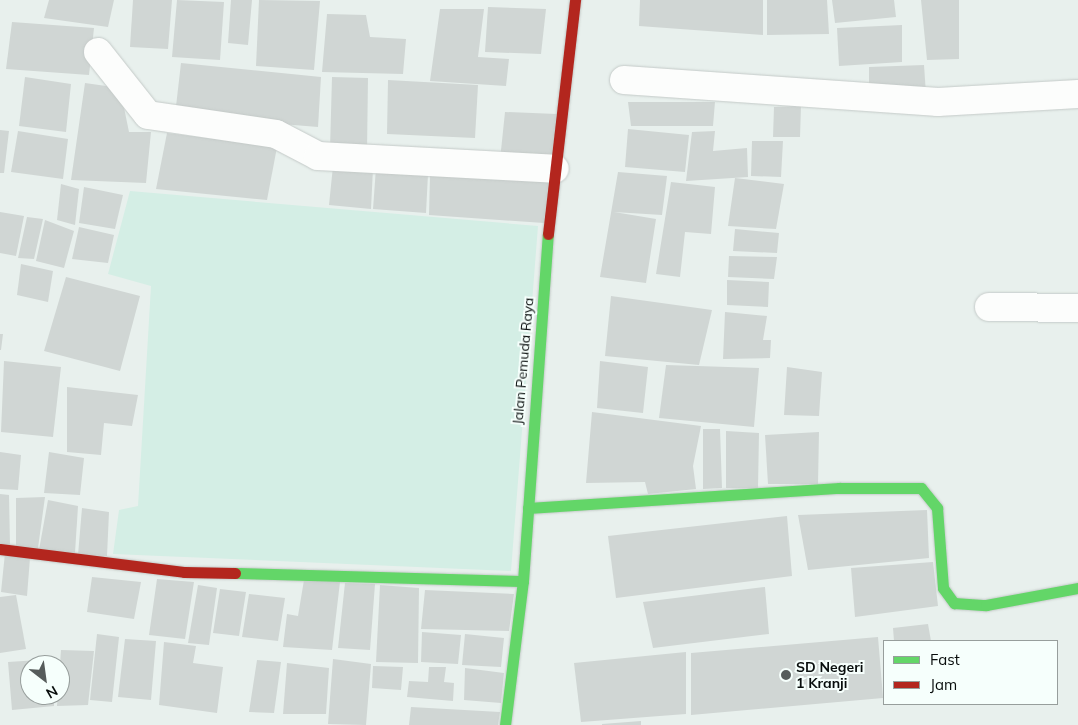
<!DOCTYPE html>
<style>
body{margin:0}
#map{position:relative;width:1078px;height:725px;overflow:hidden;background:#e8f0ed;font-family:Mulish,sans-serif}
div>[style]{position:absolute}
.green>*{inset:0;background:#d4eee5}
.building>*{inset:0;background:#d0d6d4}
.roads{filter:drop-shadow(0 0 1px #c4cac8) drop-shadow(0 0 1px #c4cac8)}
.street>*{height:28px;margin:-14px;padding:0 14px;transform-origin:14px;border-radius:14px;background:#fcfdfc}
.fast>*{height:11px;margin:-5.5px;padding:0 5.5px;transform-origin:5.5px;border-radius:5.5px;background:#63d668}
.jam>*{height:11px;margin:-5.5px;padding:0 5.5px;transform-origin:5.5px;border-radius:5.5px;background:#b3261e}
.dots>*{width:14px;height:14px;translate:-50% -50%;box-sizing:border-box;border:2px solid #f6fffc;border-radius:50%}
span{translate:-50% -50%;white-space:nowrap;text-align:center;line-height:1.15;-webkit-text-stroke:4px #f6fffc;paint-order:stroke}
.street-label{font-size:14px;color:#080d0c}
.poi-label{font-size:14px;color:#080d0c;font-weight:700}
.left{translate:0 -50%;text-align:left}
.legend{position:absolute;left:883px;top:640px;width:175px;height:65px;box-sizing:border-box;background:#f6fffc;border:1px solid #979e9c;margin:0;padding:6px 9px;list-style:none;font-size:15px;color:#080d0c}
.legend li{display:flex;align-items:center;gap:10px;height:25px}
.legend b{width:25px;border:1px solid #979e9c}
.north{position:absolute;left:20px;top:655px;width:50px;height:50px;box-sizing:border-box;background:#f6fffc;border:1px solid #979e9c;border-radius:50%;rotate:150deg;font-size:14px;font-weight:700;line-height:20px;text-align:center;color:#080d0c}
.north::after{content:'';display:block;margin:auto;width:18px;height:22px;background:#565c5b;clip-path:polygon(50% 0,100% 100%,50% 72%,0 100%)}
</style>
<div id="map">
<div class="green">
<div style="clip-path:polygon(130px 191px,538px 226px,511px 571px,113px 554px,119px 510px,138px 506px,151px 286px,108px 274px)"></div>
</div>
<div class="building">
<div style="clip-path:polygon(49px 0,114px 0,108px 27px,44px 18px)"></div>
<div style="clip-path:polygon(133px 0,172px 0,168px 49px,130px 47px)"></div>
<div style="clip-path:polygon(177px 0,224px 2px,220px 60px,172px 57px)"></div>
<div style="clip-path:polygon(231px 0,252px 0,248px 45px,228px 43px)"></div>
<div style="clip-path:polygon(259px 0,320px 1px,314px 70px,256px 66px)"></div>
<div style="clip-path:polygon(640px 0,763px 0,763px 35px,639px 26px)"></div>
<div style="clip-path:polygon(767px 0,827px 0,829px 34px,767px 35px)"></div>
<div style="clip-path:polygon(832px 0,894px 0,896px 17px,835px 23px)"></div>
<div style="clip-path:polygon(921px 0,959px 0,959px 59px,927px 60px)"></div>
<div style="clip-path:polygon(488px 7px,546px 9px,541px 54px,485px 52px)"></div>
<div style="clip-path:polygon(440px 9px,484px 9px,478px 57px,509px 59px,506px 86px,430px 81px)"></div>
<div style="clip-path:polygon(327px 14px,366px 15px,370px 37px,406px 39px,403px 74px,322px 72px)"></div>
<div style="clip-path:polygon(12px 22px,94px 28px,89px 75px,6px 69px)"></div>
<div style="clip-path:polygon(902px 25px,902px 62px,839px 66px,837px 28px)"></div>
<div style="clip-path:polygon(181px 63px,321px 77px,318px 127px,175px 115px)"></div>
<div style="clip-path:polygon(924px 65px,926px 94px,869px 92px,869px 67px)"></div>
<div style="clip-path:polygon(25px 77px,71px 84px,66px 132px,19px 126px)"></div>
<div style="clip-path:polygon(332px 77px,368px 78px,367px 151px,330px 149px)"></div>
<div style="clip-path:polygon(388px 80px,478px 85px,475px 138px,387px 134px)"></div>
<div style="clip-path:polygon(85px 83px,120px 88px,129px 132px,151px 132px,146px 183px,71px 180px)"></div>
<div style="clip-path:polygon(628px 102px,715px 102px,713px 126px,631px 126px)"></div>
<div style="clip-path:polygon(801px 106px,800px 137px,773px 137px,774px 107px)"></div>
<div style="clip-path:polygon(505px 112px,557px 114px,552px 165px,500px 160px)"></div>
<div style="clip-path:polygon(628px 129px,689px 135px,685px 172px,625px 167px)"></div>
<div style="clip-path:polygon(0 130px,9px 131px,4px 173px,0 173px)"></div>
<div style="clip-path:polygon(18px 131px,68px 139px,63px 179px,11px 172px)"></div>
<div style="clip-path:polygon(715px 131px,713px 151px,747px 148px,748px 177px,686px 181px,692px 132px)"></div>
<div style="clip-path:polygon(167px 133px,277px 147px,267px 200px,156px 189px)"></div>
<div style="clip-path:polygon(752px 141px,783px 141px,781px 177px,751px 176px)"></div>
<div style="clip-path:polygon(333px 166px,373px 168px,371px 209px,329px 205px)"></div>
<div style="clip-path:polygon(376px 168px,428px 174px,426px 213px,373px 209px)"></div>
<div style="clip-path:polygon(618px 172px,667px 176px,662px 215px,614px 212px,656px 219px,646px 283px,600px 277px)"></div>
<div style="clip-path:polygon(430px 176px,549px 179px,544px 223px,429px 215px)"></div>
<div style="clip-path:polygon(735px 178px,784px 184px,776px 229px,728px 226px)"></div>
<div style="clip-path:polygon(671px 182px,715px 187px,711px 234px,685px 232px,680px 277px,656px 274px)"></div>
<div style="clip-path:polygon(61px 184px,79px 189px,75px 225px,57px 220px)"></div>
<div style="clip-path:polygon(84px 187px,123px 195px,115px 229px,79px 223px)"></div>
<div style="clip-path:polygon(0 212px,24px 216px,16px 256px,0 253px)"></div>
<div style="clip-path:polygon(27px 217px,43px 219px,34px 259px,18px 258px)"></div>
<div style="clip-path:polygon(45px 220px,74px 231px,64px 268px,36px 261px)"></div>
<div style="clip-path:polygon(79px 227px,114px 235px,108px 263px,72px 259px)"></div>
<div style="clip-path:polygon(735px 229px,779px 233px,777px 253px,733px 251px)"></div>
<div style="clip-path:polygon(729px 256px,777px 257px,774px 279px,728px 277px)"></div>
<div style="clip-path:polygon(21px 264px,53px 271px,48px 302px,17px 295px)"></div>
<div style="clip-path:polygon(66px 277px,140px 296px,120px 371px,44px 351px)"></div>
<div style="clip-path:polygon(727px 280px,769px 282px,768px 307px,727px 305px)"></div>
<div style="clip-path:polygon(611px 296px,712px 310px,699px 365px,605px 356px)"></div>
<div style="clip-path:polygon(725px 312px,767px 316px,763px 340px,771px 340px,770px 358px,723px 359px)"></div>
<div style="clip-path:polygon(0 334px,3px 334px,1px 350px,0 350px)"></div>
<div style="clip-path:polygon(4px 361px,61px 367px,53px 437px,1px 432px)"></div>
<div style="clip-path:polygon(600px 361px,648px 367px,643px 413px,597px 408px)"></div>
<div style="clip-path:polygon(666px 365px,759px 368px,754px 427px,659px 418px)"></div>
<div style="clip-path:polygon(787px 367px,822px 372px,819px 416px,784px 415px)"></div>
<div style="clip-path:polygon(67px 387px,138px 395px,132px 426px,104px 423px,101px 455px,67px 452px)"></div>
<div style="clip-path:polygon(592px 412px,701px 426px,693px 466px,696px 489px,648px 494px,645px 482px,586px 483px)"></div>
<div style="clip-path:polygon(703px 429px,720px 429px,722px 488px,703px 489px)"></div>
<div style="clip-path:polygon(726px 431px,759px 433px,758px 488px,726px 488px)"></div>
<div style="clip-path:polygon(819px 432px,818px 484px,768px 484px,765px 435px)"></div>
<div style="clip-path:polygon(0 452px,21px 455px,18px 490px,0 489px)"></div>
<div style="clip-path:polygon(49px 452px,84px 458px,80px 495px,44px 493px)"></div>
<div style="clip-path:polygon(0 494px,9px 495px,10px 545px,0 544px)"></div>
<div style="clip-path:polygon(45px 497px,38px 548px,16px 546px,16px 498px)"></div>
<div style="clip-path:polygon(48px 500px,78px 506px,75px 553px,39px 550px)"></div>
<div style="clip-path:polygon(82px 508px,109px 512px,107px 556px,78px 555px)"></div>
<div style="clip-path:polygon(927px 510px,929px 558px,808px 570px,798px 515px)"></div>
<div style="clip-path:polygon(787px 516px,792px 576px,616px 598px,608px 536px)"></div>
<div style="clip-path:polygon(5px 553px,30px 558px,27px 596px,1px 592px)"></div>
<div style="clip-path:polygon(933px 562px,938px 606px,855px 617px,851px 568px)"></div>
<div style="clip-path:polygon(92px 577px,141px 582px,134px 619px,87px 612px)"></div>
<div style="clip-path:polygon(157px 579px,194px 582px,185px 639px,149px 635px)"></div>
<div style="clip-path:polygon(304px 580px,340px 582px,332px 650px,283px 647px,287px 614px,298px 616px)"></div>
<div style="clip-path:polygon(345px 583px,375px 584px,370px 650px,338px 648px)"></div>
<div style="clip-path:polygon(198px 585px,217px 588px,209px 645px,188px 643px)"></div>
<div style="clip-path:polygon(380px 585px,419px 588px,418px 663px,376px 662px)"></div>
<div style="clip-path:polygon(765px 587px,769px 634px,653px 648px,643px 602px)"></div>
<div style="clip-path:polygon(220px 589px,246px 592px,239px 636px,213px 633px)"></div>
<div style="clip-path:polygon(425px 590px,514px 594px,509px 631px,421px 629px)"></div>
<div style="clip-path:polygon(249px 594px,285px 598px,278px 641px,242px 637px)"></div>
<div style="clip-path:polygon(16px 595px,26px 649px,0 653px,0 597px)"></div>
<div style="clip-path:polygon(928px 624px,931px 641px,894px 641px,893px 628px)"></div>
<div style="clip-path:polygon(422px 632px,461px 635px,458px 664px,421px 662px)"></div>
<div style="clip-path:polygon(97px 634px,119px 637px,112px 702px,90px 700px)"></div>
<div style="clip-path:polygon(465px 634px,504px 638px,501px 667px,462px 665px)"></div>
<div style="clip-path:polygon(878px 637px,883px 698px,691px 715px,691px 653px)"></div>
<div style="clip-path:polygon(125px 639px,156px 641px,151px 700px,118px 697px)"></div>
<div style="clip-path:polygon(164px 642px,196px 646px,193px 663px,223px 667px,217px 713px,159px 705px)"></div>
<div style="clip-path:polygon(61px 650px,94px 651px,88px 705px,57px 706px)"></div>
<div style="clip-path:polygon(686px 652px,686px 714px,581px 722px,574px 663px)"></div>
<div style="clip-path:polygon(54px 659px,54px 665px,30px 665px,30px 695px,54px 695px,54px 706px,12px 710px,8px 662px)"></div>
<div style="clip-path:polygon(333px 659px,371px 664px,366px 725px,328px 724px)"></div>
<div style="clip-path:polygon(257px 660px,281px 662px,274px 713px,249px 712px)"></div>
<div style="clip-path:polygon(287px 663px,329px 668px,326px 714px,283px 714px)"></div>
<div style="clip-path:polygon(373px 666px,403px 667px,401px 690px,372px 688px)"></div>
<div style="clip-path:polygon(429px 667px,446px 667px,444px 682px,454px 683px,453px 701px,407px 697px,409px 681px,428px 682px)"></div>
<div style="clip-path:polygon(465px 668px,504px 673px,501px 703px,464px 700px)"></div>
<div style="clip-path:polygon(411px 707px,500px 712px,498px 725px,409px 725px)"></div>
<div style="clip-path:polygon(641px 721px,641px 725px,602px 725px,602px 724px)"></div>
</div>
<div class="roads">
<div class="street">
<div style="left:98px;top:52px;width:80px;rotate:51.6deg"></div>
<div style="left:148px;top:115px;width:129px;rotate:8.4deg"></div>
<div style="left:276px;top:134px;width:47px;rotate:27.6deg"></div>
<div style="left:318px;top:156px;width:237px;rotate:3.1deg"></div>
<div style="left:624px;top:80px;width:315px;rotate:4deg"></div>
<div style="left:938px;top:102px;width:140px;rotate:-3.3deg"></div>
<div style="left:989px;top:307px;width:89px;rotate:0.6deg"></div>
</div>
<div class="fast">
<div style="left:528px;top:508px;width:312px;rotate:-3.7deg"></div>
<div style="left:839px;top:488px;width:82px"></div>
<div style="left:921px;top:488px;width:26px;rotate:51deg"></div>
<div style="left:937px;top:508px;width:80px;rotate:85.7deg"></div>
<div style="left:943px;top:588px;width:19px;rotate:54deg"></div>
<div style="left:954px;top:603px;width:32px;rotate:4deg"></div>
<div style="left:986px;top:605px;width:94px;rotate:-10.5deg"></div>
<div style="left:235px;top:573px;width:288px;rotate:1.6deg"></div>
<div style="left:505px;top:725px;width:145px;rotate:-82.9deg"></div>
<div style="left:523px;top:581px;width:348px;rotate:-85.9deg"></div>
</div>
<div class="jam">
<div style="left:548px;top:234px;width:236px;rotate:-83.4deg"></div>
<div style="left:0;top:549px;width:185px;rotate:7.1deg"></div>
<div style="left:184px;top:572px;width:51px;rotate:1.1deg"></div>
</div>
</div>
<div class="dots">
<div style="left:786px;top:675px;background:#565c5b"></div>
</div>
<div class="street-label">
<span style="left:523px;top:361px;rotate:-85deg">Jalan Pemuda Raya</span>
</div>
<div class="poi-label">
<span class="left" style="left:796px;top:675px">SD Negeri<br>1 Kranji</span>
</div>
<ul class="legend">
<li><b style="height:6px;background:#63d668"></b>Fast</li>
<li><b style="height:6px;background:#b3261e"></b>Jam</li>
</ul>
<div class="north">N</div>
</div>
